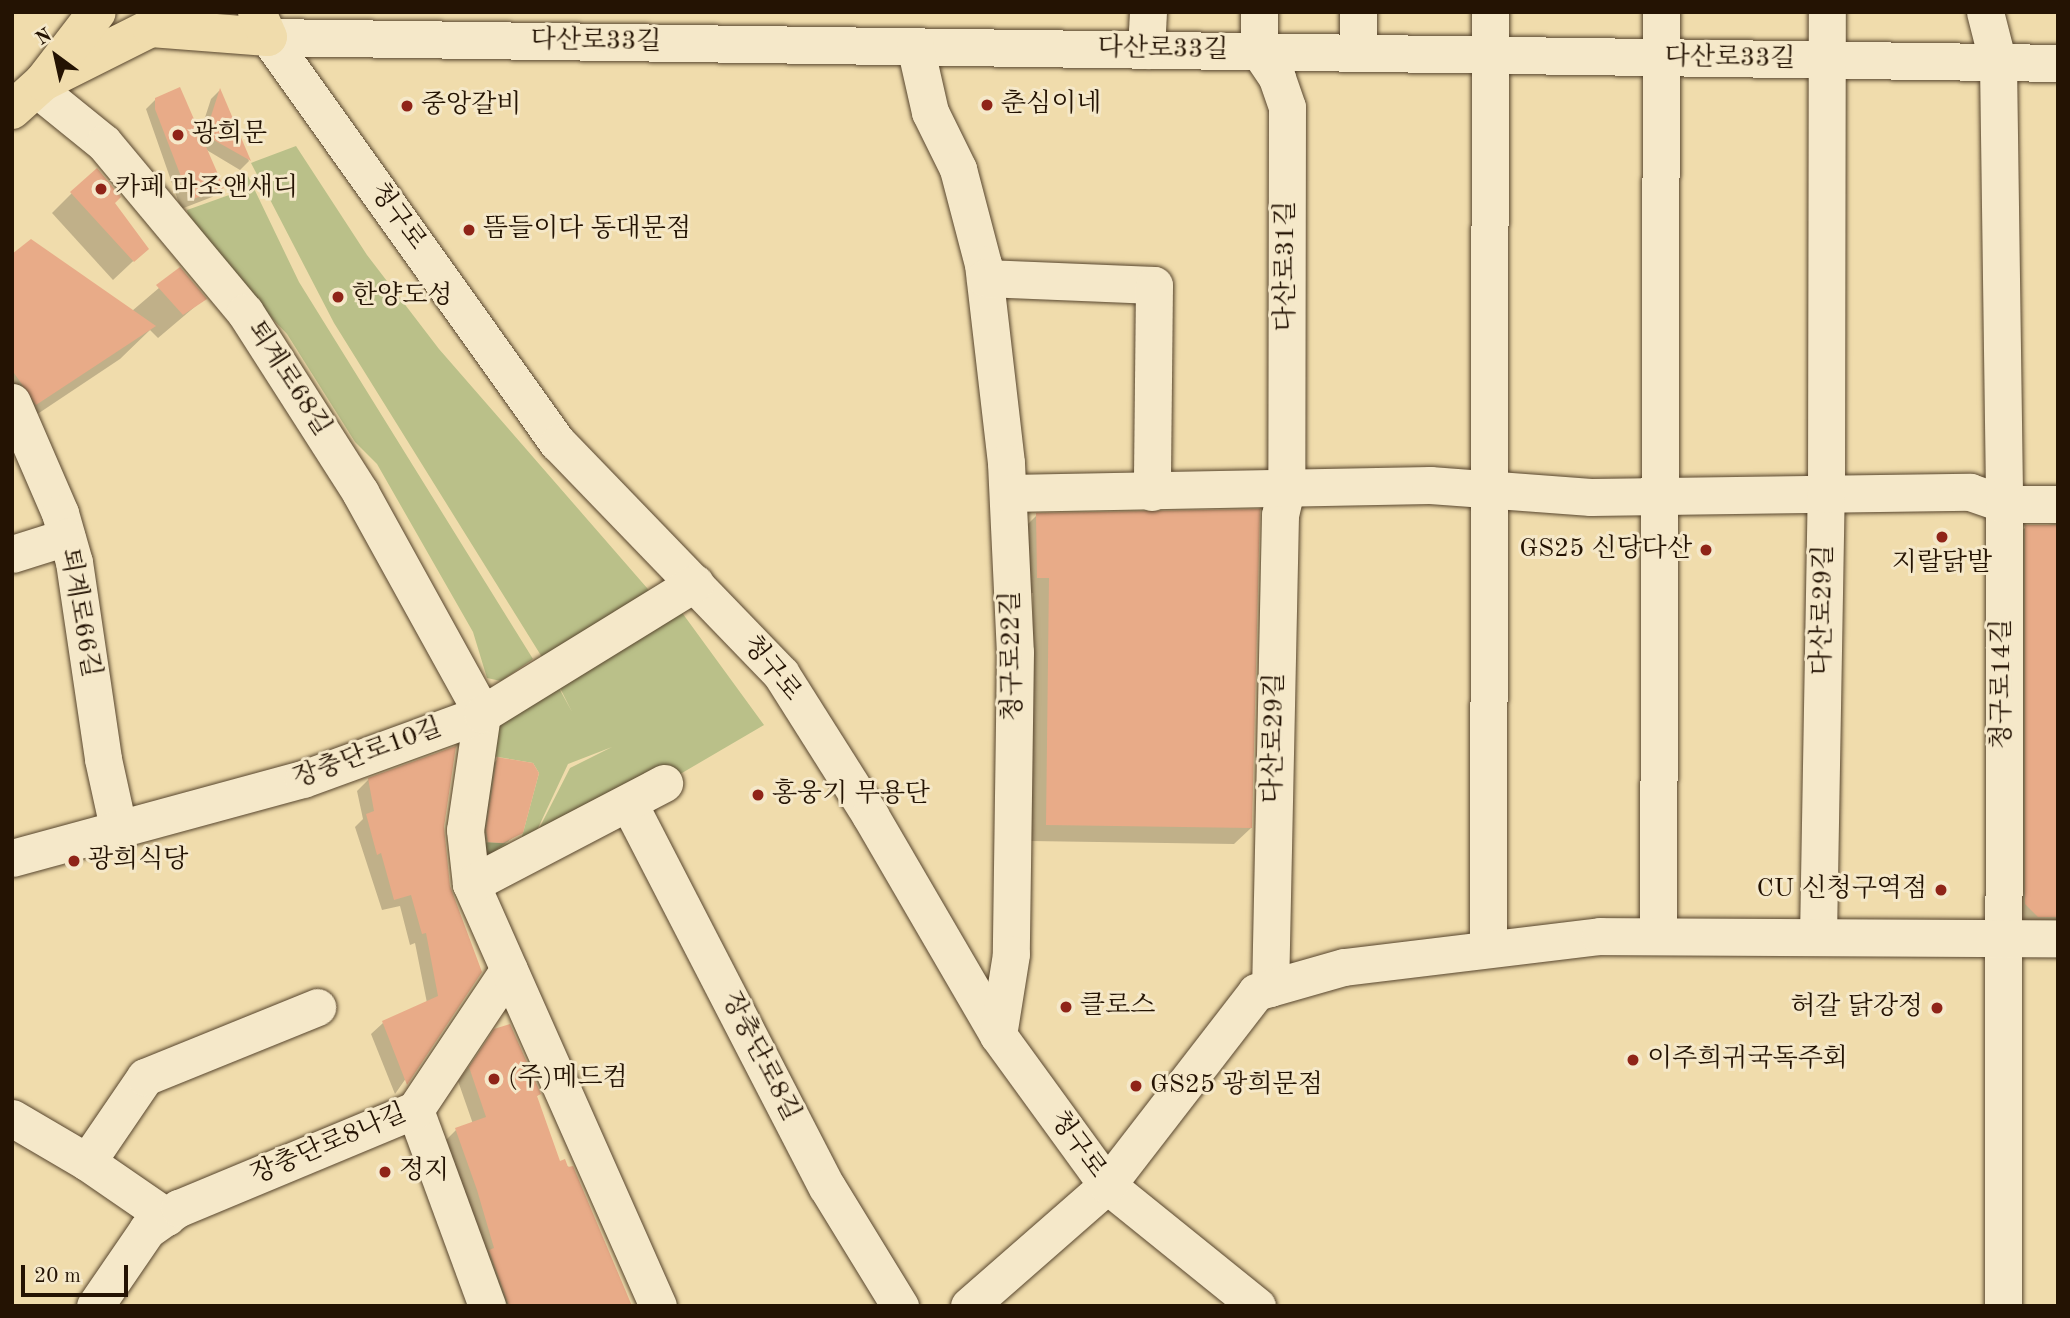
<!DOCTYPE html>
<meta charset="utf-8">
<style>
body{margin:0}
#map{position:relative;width:2070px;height:1318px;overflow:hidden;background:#f0dcac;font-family:"Old Standard TT","Noto Serif KR",serif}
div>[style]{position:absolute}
.green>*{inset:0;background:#bac089}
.shadow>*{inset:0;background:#0003}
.building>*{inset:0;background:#e8ab88}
.roads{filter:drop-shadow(0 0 2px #57452d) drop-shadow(0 0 2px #57452d)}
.minor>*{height:37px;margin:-18.5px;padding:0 18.5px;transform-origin:18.5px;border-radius:18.5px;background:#f5e8c9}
.major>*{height:38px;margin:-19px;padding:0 19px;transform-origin:19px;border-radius:19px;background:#f0dcac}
.dots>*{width:19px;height:19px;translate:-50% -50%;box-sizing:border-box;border:4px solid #f5e8c9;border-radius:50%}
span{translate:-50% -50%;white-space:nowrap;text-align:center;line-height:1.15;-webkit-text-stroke:6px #f5e8c9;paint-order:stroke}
.street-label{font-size:26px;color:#241303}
.poi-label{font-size:26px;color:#241303}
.left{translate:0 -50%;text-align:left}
.right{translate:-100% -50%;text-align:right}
.frame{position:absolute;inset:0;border:14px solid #241303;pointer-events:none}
.north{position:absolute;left:21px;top:21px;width:70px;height:70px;-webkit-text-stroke:5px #f5e8c9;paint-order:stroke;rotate:327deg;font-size:19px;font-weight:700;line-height:28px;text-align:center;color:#241303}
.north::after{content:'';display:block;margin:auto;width:24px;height:32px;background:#241303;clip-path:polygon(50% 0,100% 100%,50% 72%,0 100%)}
.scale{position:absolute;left:21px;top:1265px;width:107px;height:32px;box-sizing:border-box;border:4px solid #241303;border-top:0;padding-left:9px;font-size:21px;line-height:24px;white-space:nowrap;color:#241303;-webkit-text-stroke:5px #f5e8c9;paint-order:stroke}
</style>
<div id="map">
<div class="green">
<div style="clip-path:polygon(296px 146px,367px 255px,439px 349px,654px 596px,545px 662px,334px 323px,251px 163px)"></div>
<div style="clip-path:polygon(247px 174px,299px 282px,533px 659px,501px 681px,487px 678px,473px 632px,377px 464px,355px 442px,287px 334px,244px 289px,188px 214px,187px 210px,232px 194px,227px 180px)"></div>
<div style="clip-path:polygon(evenodd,675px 603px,764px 725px,629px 804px,525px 859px,480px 877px,477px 842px,520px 844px,539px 773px,533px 763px,486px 755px,489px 716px,553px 677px,572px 712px,554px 676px,675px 603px,612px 747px,570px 768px,525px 856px,568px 764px,612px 747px)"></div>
</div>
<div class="shadow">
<div style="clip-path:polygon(219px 91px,249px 161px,240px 170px,205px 149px,222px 188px,212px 197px,181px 209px,146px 109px,156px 99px,199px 136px,211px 99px)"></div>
<div style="clip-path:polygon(72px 193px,113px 203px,146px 249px,113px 280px,52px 213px)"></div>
<div style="clip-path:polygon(12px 259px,132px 311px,180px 270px,204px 299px,158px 338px,150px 330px,120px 359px,12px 431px)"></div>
<div style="clip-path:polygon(1037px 515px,1251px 828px,1234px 844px,1030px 841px,1033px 593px,1021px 594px,1020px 532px)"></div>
<div style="clip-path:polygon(2058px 524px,2058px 933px,2025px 928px,2013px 916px,2013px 539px,2026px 527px)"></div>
<div style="clip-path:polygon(498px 759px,521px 832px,489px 855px,476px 854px,485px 771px)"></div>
<div style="clip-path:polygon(369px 779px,442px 827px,448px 887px,480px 972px,395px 1094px,371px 1034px,383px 1023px,427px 1003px,415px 943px,410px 945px,400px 906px,382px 910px,355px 827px,363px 819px,357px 791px)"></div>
<div style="clip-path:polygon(495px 1031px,539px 1094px,535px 1098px,559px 1163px,572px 1168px,630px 1306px,491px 1306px,444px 1142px,456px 1130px,473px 1124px,458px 1081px)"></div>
</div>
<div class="building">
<div style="clip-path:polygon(180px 87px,224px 188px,190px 200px,155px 109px,155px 98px)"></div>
<div style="clip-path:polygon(220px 88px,251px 161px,205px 135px)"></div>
<div style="clip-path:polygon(97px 168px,121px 197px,115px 203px,149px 249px,134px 262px,70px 192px)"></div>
<div style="clip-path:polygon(31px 239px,156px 326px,36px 405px,12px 370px,12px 254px)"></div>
<div style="clip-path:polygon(180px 267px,207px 299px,183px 315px,156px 285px)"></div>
<div style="clip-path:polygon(1260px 509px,1252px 828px,1046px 825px,1049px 578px,1037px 578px,1036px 513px)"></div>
<div style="clip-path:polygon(2025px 525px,2058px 525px,2057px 917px,2038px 917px,2025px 904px)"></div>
<div style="clip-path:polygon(456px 746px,444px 827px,450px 886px,482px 972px,407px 1085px,382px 1021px,438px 996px,426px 933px,422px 934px,411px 895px,394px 900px,381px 853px,377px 855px,366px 814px,374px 811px,368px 778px)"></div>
<div style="clip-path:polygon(497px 757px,533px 763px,539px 773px,523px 833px,503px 843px,488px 842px,486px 830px)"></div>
<div style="clip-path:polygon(510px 1024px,541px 1094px,537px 1096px,560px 1161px,565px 1159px,568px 1167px,573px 1166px,632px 1306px,509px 1306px,489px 1250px,494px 1248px,477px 1190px,455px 1128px,486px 1117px,469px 1067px,494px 1029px)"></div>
</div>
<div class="roads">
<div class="minor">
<div style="left:1259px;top:12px;width:39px;rotate:90deg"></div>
<div style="left:1259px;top:51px;width:32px;rotate:56deg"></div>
<div style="left:1277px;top:78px;width:31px;rotate:71deg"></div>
<div style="left:1287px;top:107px;width:382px;rotate:90.1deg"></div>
<div style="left:1286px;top:489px;width:27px;rotate:103deg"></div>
<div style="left:1280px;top:515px;width:473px;rotate:91.2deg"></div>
<div style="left:1985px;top:12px;width:53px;rotate:75.7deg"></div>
<div style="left:1998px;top:63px;width:441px;rotate:89.2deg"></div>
<div style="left:2004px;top:504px;width:802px;rotate:90.07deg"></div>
<div style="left:268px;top:37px;width:1790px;rotate:0.83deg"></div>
<div style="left:268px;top:37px;width:499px;rotate:54.5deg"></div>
<div style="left:558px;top:443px;width:321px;rotate:46deg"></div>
<div style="left:781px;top:674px;width:167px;rotate:57.7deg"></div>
<div style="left:870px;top:815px;width:255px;rotate:59.8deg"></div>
<div style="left:998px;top:1035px;width:185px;rotate:54deg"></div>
<div style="left:1107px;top:1185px;width:193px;rotate:38.9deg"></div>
<div style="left:915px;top:46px;width:68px;rotate:77.2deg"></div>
<div style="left:930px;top:112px;width:64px;rotate:63.8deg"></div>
<div style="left:958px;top:169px;width:98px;rotate:75.3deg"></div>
<div style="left:983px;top:264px;width:200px;rotate:83.4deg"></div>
<div style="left:1006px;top:463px;width:189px;rotate:87.3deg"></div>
<div style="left:1015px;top:652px;width:302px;rotate:90.8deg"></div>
<div style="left:1011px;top:954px;width:82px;rotate:99.1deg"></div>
<div style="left:1146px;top:50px;width:38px;rotate:-87deg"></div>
<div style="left:1358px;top:53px;width:41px;rotate:-90deg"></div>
<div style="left:36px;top:88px;width:87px;rotate:39deg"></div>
<div style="left:104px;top:143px;width:220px;rotate:50.2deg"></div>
<div style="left:245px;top:312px;width:214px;rotate:57.4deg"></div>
<div style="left:360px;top:492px;width:238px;rotate:61.1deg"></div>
<div style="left:475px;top:700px;width:16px;rotate:63deg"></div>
<div style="left:482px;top:714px;width:117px;rotate:98.3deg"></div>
<div style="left:465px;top:830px;width:54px;rotate:83.7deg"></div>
<div style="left:985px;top:278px;width:169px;rotate:2.4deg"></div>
<div style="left:1154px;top:285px;width:207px;rotate:90.6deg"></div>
<div style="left:12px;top:402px;width:121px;rotate:66.6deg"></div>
<div style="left:60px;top:513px;width:51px;rotate:74.1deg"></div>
<div style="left:74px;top:562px;width:199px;rotate:81.6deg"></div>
<div style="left:103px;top:759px;width:75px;rotate:77.6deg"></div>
<div style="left:1008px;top:493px;width:422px;rotate:-1.1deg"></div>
<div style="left:1430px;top:485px;width:161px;rotate:4.3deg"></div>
<div style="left:1591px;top:497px;width:379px;rotate:-0.8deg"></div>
<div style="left:1970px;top:492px;width:36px;rotate:19deg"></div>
<div style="left:2004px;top:504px;width:54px"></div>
<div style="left:12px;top:554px;width:57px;rotate:-17.5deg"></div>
<div style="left:629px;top:804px;width:431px;rotate:62.7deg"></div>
<div style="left:827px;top:1187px;width:140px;rotate:58.5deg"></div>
<div style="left:12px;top:858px;width:302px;rotate:-15.2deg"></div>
<div style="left:303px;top:779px;width:190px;rotate:-20deg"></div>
<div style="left:482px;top:714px;width:250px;rotate:-31.6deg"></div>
<div style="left:1658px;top:936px;width:924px;rotate:-89.81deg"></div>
<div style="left:1818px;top:937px;width:443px;rotate:-89deg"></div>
<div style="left:1826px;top:494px;width:482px;rotate:-89.9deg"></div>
<div style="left:1488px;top:949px;width:937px;rotate:-89.88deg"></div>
<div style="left:415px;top:1110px;width:209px;rotate:69.8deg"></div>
<div style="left:12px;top:1118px;width:87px;rotate:30.4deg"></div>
<div style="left:87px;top:1162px;width:97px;rotate:34.5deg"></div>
<div style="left:87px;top:1162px;width:103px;rotate:-55.7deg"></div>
<div style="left:145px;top:1077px;width:186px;rotate:-22.1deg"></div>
<div style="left:95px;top:1306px;width:92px;rotate:-55.6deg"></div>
<div style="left:147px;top:1230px;width:39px;rotate:-35deg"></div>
<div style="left:179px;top:1208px;width:256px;rotate:-22.6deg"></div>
<div style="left:415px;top:1110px;width:169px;rotate:-56.3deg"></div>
<div style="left:658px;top:1306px;width:462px;rotate:-113.9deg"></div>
<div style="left:471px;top:884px;width:218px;rotate:-27.6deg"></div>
<div style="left:969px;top:1306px;width:184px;rotate:-41.2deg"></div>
<div style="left:1107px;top:1185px;width:244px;rotate:-52.3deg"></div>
<div style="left:1256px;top:992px;width:91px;rotate:-15.9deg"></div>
<div style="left:1344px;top:967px;width:258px;rotate:-6.9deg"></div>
<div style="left:1600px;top:936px;width:458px;rotate:0.3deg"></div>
</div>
<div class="major">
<div style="left:43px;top:82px;width:121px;rotate:-26.6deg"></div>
<div style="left:151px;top:28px;width:117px;rotate:4.4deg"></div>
<div style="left:268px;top:37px;width:27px;rotate:-114deg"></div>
<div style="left:12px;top:110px;width:42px;rotate:-42.1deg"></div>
<div style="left:43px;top:82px;width:88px;rotate:-52.4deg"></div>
</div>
</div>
<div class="dots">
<div style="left:987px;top:105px;background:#8f2418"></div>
<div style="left:407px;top:106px;background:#8f2418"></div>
<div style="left:178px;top:135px;background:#8f2418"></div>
<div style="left:101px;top:189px;background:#8f2418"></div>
<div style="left:469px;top:230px;background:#8f2418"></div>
<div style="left:338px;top:297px;background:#8f2418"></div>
<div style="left:1942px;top:537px;background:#8f2418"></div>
<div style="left:1706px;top:550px;background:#8f2418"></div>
<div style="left:758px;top:795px;background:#8f2418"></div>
<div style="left:74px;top:861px;background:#8f2418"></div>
<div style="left:1941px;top:890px;background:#8f2418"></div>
<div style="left:1066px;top:1007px;background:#8f2418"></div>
<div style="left:1937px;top:1008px;background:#8f2418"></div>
<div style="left:1633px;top:1060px;background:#8f2418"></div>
<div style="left:494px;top:1079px;background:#8f2418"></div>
<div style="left:1136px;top:1086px;background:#8f2418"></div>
<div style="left:385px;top:1172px;background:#8f2418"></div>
</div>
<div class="street-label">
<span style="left:596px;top:42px;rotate:1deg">다산로33길</span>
<span style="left:1163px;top:50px;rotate:1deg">다산로33길</span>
<span style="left:1730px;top:59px;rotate:1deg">다산로33길</span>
<span style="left:397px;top:217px;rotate:54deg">청구로</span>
<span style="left:1287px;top:266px;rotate:-90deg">다산로31길</span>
<span style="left:288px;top:379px;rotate:57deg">퇴계로68길</span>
<span style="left:1824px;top:610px;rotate:-89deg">다산로29길</span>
<span style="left:79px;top:613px;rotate:80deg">퇴계로66길</span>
<span style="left:1013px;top:656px;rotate:-91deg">청구로22길</span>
<span style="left:771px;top:669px;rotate:51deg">청구로</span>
<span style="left:2003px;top:684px;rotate:-90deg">청구로14길</span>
<span style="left:1275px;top:738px;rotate:-89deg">다산로29길</span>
<span style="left:368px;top:754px;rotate:-20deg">장충단로10길</span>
<span style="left:760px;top:1057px;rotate:63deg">장충단로8길</span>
<span style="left:329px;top:1145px;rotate:-23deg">장충단로8나길</span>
<span style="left:1077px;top:1145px;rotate:54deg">청구로</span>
</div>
<div class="poi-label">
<span class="left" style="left:1001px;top:105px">춘심이네</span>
<span class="left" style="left:421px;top:106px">중앙갈비</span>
<span class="left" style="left:192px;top:135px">광희문</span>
<span class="left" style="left:115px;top:189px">카페 마조앤새디</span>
<span class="left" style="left:483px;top:230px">뜸들이다 동대문점</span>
<span class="left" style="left:352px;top:297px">한양도성</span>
<span class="right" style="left:1692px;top:550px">GS25 신당다산</span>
<span style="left:1942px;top:564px">지랄닭발</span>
<span class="left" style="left:772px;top:795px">홍웅기 무용단</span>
<span class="left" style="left:88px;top:861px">광희식당</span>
<span class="right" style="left:1927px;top:890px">CU 신청구역점</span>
<span class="left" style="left:1080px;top:1007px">클로스</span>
<span class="right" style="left:1923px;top:1008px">허갈 닭강정</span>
<span class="left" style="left:1647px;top:1060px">이주희귀국독주회</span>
<span class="left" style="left:508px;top:1079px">(주)메드컴</span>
<span class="left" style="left:1150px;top:1086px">GS25 광희문점</span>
<span class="left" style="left:399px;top:1172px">정지</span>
</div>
<div class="frame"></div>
<div class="north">N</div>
<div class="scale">20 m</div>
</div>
